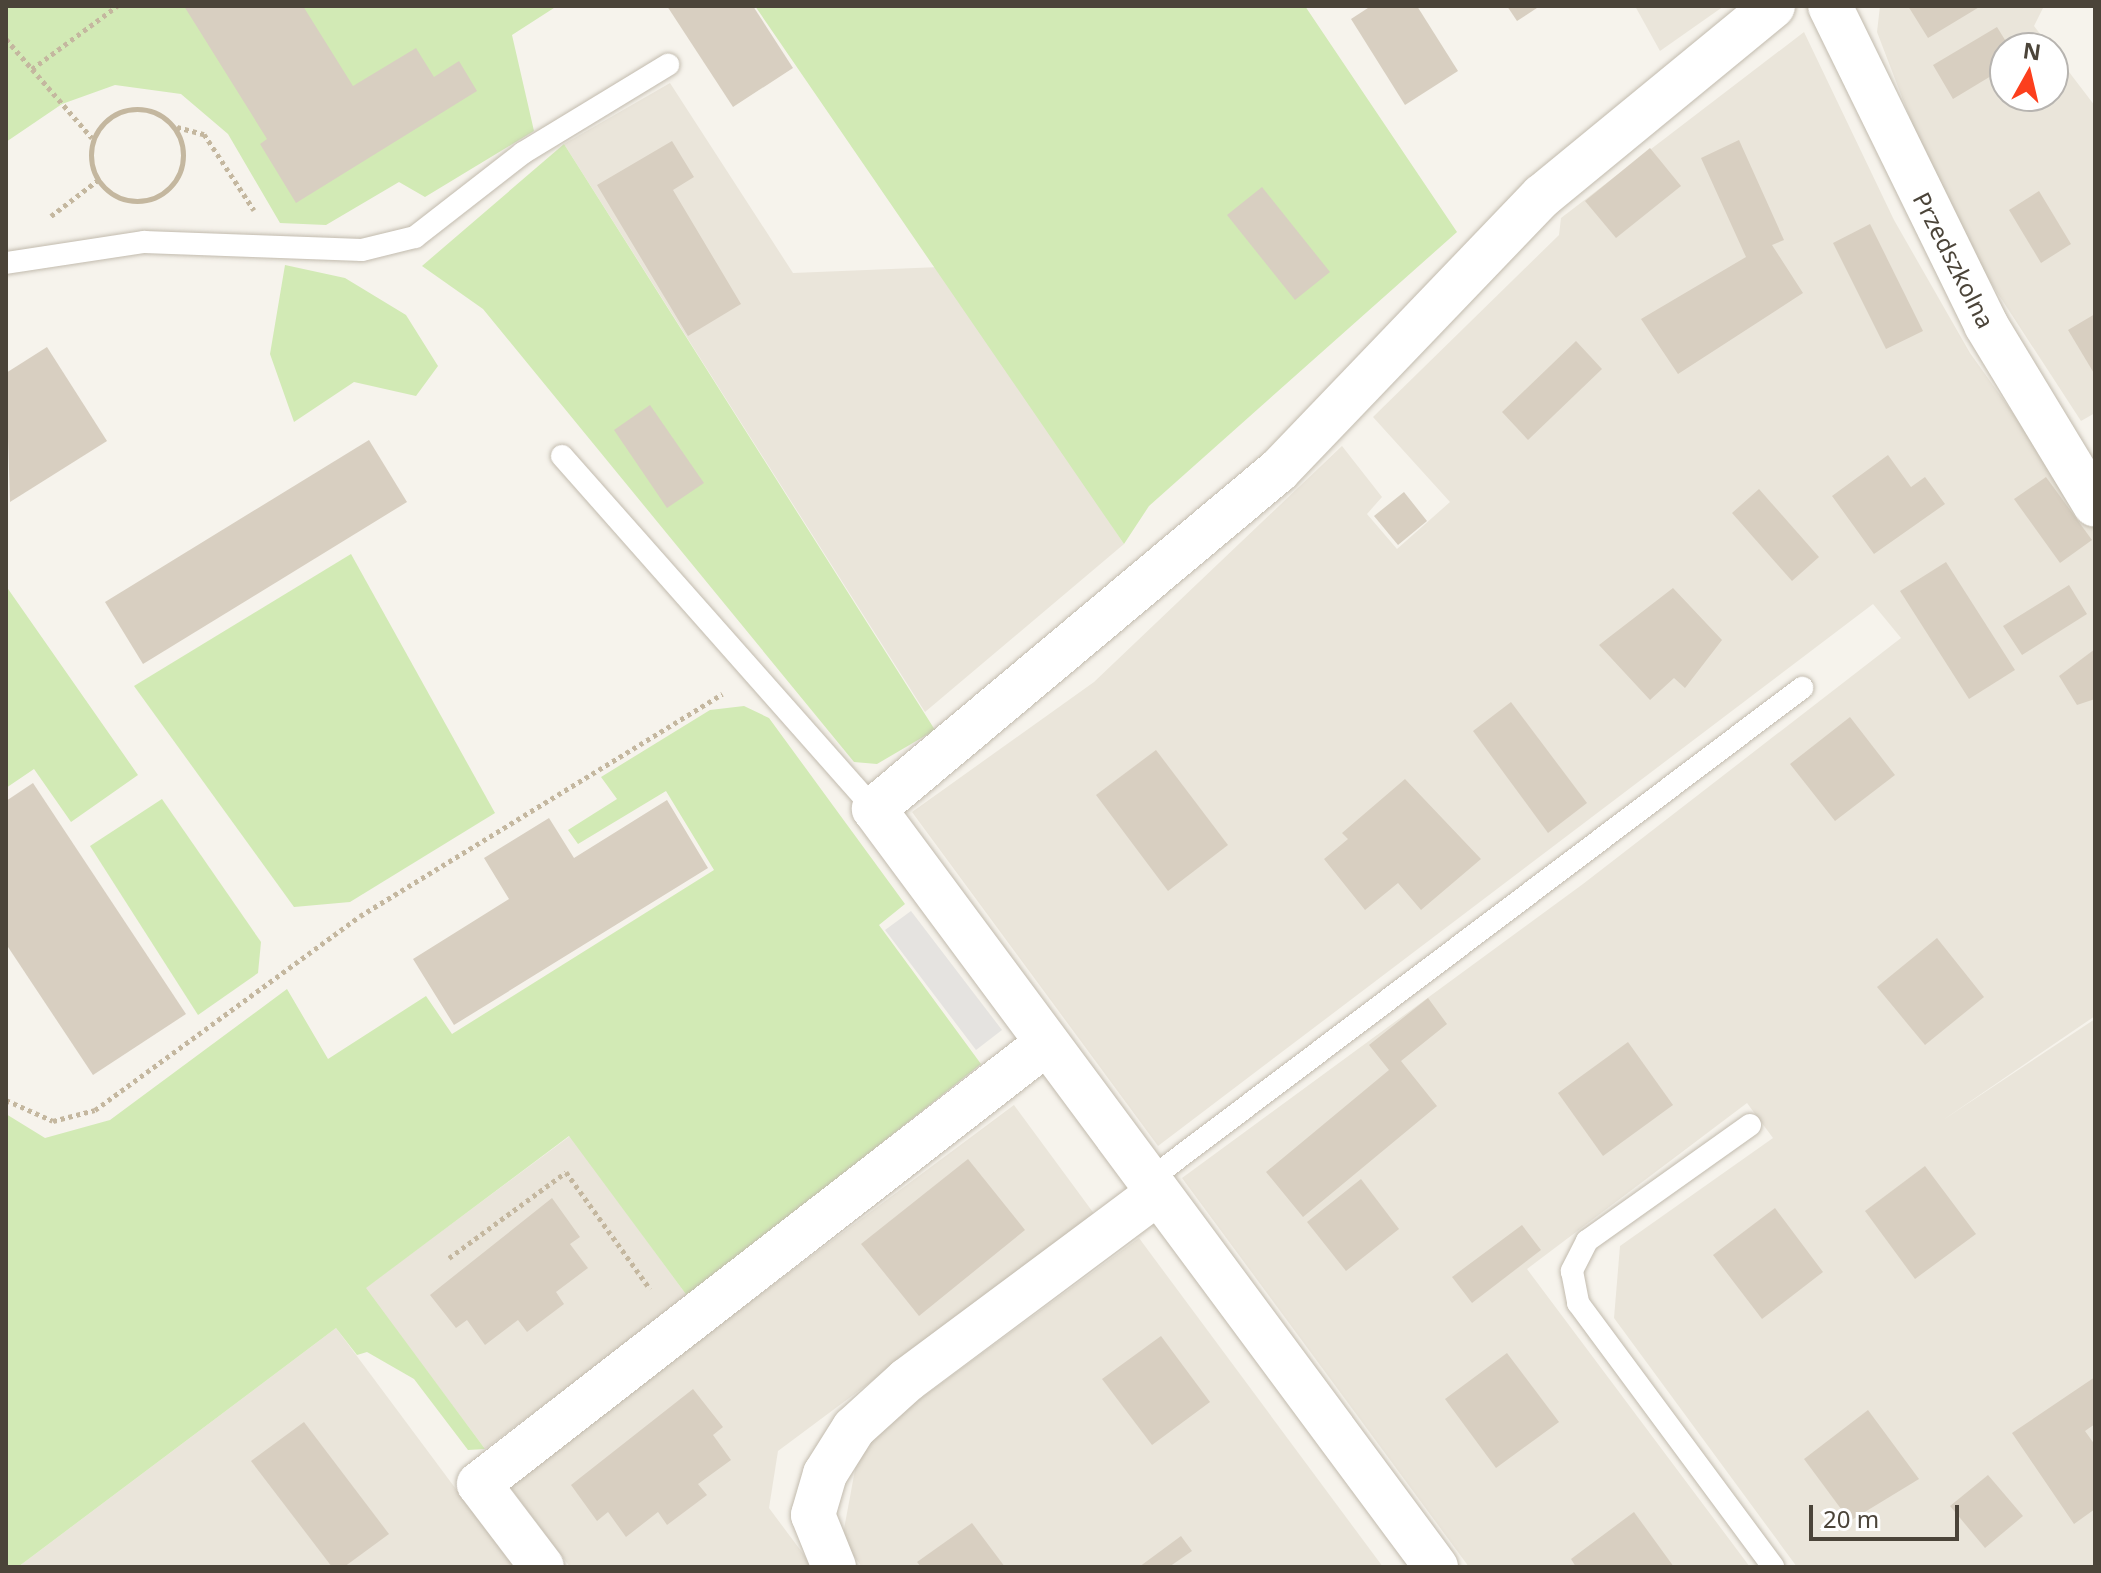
<!DOCTYPE html>
<style>
body{margin:0}
#map{position:relative;width:2101px;height:1573px;overflow:hidden;background:#f6f3ec;font-family:"Noto Sans",sans-serif}
div>[style]{position:absolute}
.residential>*{inset:0;background:#eae5da}
.green>*{inset:0;background:#d2eab5}
.parking>*{inset:0;background:#e5e3e0}
.building>*{inset:0;background:#d8cfc1}
.path>*{height:5px;margin-top:-2.5px;transform-origin:0;background:repeating-linear-gradient(90deg,#c4b79f 0 4px,transparent 0 8px)}
.path>.ring{margin:-2.5px;padding:0;box-sizing:content-box;background:none;border:5px solid #c4b79f;border-radius:50%}
.roads{filter:drop-shadow(0 0 2px #c2bbae) drop-shadow(0 0 2px #c2bbae)}
.lane>*{height:22px;margin:-11px;padding:0 11px;transform-origin:11px;border-radius:11px;background:#fff}
.street>*{height:44px;margin:-22px;padding:0 22px;transform-origin:22px;border-radius:22px;background:#fff}
span{translate:-50% -50%;white-space:nowrap;text-align:center;line-height:1.15;-webkit-text-stroke:6px #fff;paint-order:stroke}
.street-label{font-size:24px;color:#4b4439}
.frame{position:absolute;inset:0;border:8px solid #4b4439;pointer-events:none}
.north{position:absolute;left:1989px;top:32px;width:80px;height:80px;box-sizing:border-box;background:#fff;border:2px solid #b7b4b0;border-radius:50%;rotate:8deg;font-size:22px;font-weight:700;line-height:32px;text-align:center;color:#4b4439}
.north::after{content:'';display:block;margin:auto;width:28px;height:36px;background:#fc3f1d;clip-path:polygon(50% 0,100% 100%,50% 72%,0 100%)}
.scale{position:absolute;left:1809px;top:1505px;width:150px;height:36px;box-sizing:border-box;border:4px solid #4b4439;border-top:0;padding-left:10px;font-size:24px;line-height:28px;white-space:nowrap;color:#4b4439;-webkit-text-stroke:6px #fff;paint-order:stroke}
</style>
<div id="map">
<div class="residential">
<div style="clip-path:polygon(1635px 6px,1724px 6px,1660px 51px)"></div>
<div style="clip-path:polygon(1880px 6px,2044px 6px,2034px 26px,2051px 48px,2005px 48px,2005px 96px,2053px 96px,2053px 51px,2095px 106px,2095px 413px,2081px 421px,1948px 217px,1877px 32px)"></div>
<div style="clip-path:polygon(1804px 32px,1894px 220px,1970px 353px,2095px 528px,2095px 1016px,1943px 1120px,2095px 1019px,2095px 1567px,1797px 1567px,1614px 1318px,1620px 1246px,1773px 1138px,1747px 1103px,1527px 1269px,1750px 1567px,1469px 1567px,1182px 1178px,1583px 884px,1901px 638px,1873px 604px,1158px 1146px,912px 812px,1094px 682px,1342px 446px,1382px 497px,1367px 514px,1397px 549px,1450px 502px,1373px 417px,1559px 235px,1561px 218px)"></div>
<div style="clip-path:polygon(670px 83px,793px 273px,940px 267px,1124px 544px,925px 712px,564px 144px)"></div>
<div style="clip-path:polygon(1014px 1105px,1095px 1215px,778px 1451px,769px 1508px,813px 1567px,570px 1567px,507px 1483px)"></div>
<div style="clip-path:polygon(570px 1136px,688px 1297px,485px 1449px,365px 1288px)"></div>
<div style="clip-path:polygon(1139px 1238px,1383px 1567px,862px 1567px,842px 1540px,860px 1443px)"></div>
<div style="clip-path:polygon(336px 1328px,514px 1567px,18px 1567px)"></div>
</div>
<div class="green">
<div style="clip-path:polygon(6px 6px,557px 6px,512px 35px,534px 131px,425px 197px,399px 182px,326px 225px,280px 223px,228px 134px,181px 94px,115px 85px,62px 104px,6px 142px)"></div>
<div style="clip-path:polygon(755px 6px,1305px 6px,1457px 232px,1149px 506px,1124px 544px)"></div>
<div style="clip-path:polygon(564px 144px,935px 730px,877px 764px,854px 762px,483px 309px,422px 266px)"></div>
<div style="clip-path:polygon(285px 265px,345px 278px,406px 315px,438px 366px,416px 396px,354px 382px,294px 422px,270px 354px)"></div>
<div style="clip-path:polygon(351px 554px,495px 813px,350px 902px,294px 907px,134px 686px)"></div>
<div style="clip-path:polygon(6px 586px,138px 775px,71px 822px,34px 769px,6px 788px)"></div>
<div style="clip-path:polygon(744px 706px,769px 718px,905px 904px,879px 925px,981px 1064px,688px 1297px,569px 1136px,366px 1288px,485px 1449px,468px 1450px,414px 1379px,367px 1352px,357px 1355px,336px 1328px,18px 1567px,6px 1567px,6px 1114px,45px 1138px,110px 1120px,287px 989px,328px 1059px,426px 996px,452px 1034px,714px 870px,666px 791px,578px 844px,568px 830px,617px 799px,601px 777px,710px 710px)"></div>
<div style="clip-path:polygon(162px 799px,261px 942px,258px 973px,198px 1015px,90px 846px)"></div>
</div>
<div class="parking">
<div style="clip-path:polygon(911px 911px,1002px 1030px,976px 1050px,885px 930px)"></div>
</div>
<div class="building">
<div style="clip-path:polygon(184px 6px,303px 6px,353px 86px,416px 48px,434px 77px,459px 61px,477px 91px,296px 203px,260px 144px,267px 139px)"></div>
<div style="clip-path:polygon(667px 6px,753px 6px,793px 68px,733px 107px)"></div>
<div style="clip-path:polygon(1371px 6px,1417px 6px,1458px 71px,1405px 105px,1351px 19px)"></div>
<div style="clip-path:polygon(1507px 6px,1540px 6px,1517px 21px)"></div>
<div style="clip-path:polygon(1908px 6px,1981px 6px,1928px 38px)"></div>
<div style="clip-path:polygon(1997px 27px,2010px 48px,2005px 83px,1996px 73px,1953px 99px,1933px 65px)"></div>
<div style="clip-path:polygon(1739px 140px,1784px 240px,1772px 245px,1803px 293px,1678px 374px,1641px 319px,1746px 257px,1701px 158px)"></div>
<div style="clip-path:polygon(672px 141px,694px 177px,673px 190px,741px 304px,688px 336px,597px 185px)"></div>
<div style="clip-path:polygon(1650px 148px,1681px 186px,1616px 238px,1585px 201px)"></div>
<div style="clip-path:polygon(1262px 187px,1330px 272px,1295px 300px,1227px 215px)"></div>
<div style="clip-path:polygon(2039px 191px,2071px 244px,2041px 263px,2009px 210px)"></div>
<div style="clip-path:polygon(1870px 224px,1923px 331px,1886px 349px,1833px 243px)"></div>
<div style="clip-path:polygon(2095px 314px,2095px 375px,2068px 330px)"></div>
<div style="clip-path:polygon(1576px 341px,1602px 369px,1528px 440px,1502px 412px)"></div>
<div style="clip-path:polygon(47px 347px,107px 441px,10px 502px,6px 373px)"></div>
<div style="clip-path:polygon(650px 405px,704px 483px,667px 508px,614px 430px)"></div>
<div style="clip-path:polygon(369px 440px,407px 502px,143px 664px,105px 602px)"></div>
<div style="clip-path:polygon(1888px 455px,1911px 487px,1925px 477px,1945px 504px,1874px 554px,1832px 496px)"></div>
<div style="clip-path:polygon(2046px 477px,2092px 540px,2060px 563px,2014px 499px)"></div>
<div style="clip-path:polygon(1759px 489px,1819px 557px,1792px 581px,1732px 513px)"></div>
<div style="clip-path:polygon(1404px 492px,1427px 521px,1398px 545px,1374px 516px)"></div>
<div style="clip-path:polygon(1946px 562px,2015px 670px,1969px 699px,1900px 591px)"></div>
<div style="clip-path:polygon(2069px 585px,2087px 614px,2022px 655px,2003px 626px)"></div>
<div style="clip-path:polygon(1673px 588px,1722px 640px,1685px 688px,1674px 678px,1650px 700px,1599px 645px)"></div>
<div style="clip-path:polygon(2095px 649px,2095px 699px,2077px 705px,2059px 676px)"></div>
<div style="clip-path:polygon(1511px 702px,1587px 803px,1548px 833px,1473px 731px)"></div>
<div style="clip-path:polygon(1850px 717px,1895px 775px,1835px 821px,1790px 764px)"></div>
<div style="clip-path:polygon(1156px 750px,1228px 845px,1168px 891px,1096px 795px)"></div>
<div style="clip-path:polygon(1405px 779px,1481px 859px,1421px 910px,1398px 883px,1365px 910px,1324px 859px,1348px 839px,1342px 833px)"></div>
<div style="clip-path:polygon(33px 783px,186px 1014px,93px 1075px,6px 944px,6px 801px)"></div>
<div style="clip-path:polygon(667px 800px,708px 868px,454px 1025px,413px 959px,509px 899px,484px 858px,549px 818px,574px 858px)"></div>
<div style="clip-path:polygon(1937px 938px,1984px 997px,1925px 1045px,1877px 987px)"></div>
<div style="clip-path:polygon(1428px 998px,1447px 1024px,1401px 1061px,1437px 1106px,1303px 1217px,1266px 1172px,1389px 1070px,1369px 1045px)"></div>
<div style="clip-path:polygon(1628px 1042px,1673px 1105px,1603px 1156px,1558px 1093px)"></div>
<div style="clip-path:polygon(968px 1159px,1025px 1230px,919px 1316px,861px 1244px)"></div>
<div style="clip-path:polygon(1925px 1166px,1976px 1234px,1915px 1279px,1865px 1211px)"></div>
<div style="clip-path:polygon(1361px 1179px,1399px 1229px,1346px 1271px,1307px 1222px)"></div>
<div style="clip-path:polygon(552px 1198px,580px 1237px,570px 1244px,588px 1268px,556px 1292px,564px 1304px,527px 1332px,518px 1320px,485px 1345px,467px 1320px,456px 1328px,430px 1295px)"></div>
<div style="clip-path:polygon(1775px 1208px,1823px 1272px,1762px 1319px,1713px 1255px)"></div>
<div style="clip-path:polygon(1522px 1225px,1541px 1250px,1472px 1303px,1452px 1277px)"></div>
<div style="clip-path:polygon(1161px 1336px,1210px 1402px,1152px 1445px,1102px 1379px)"></div>
<div style="clip-path:polygon(1507px 1353px,1559px 1422px,1496px 1468px,1445px 1399px)"></div>
<div style="clip-path:polygon(2095px 1377px,2095px 1424px,2085px 1431px,2095px 1445px,2095px 1509px,2074px 1524px,2012px 1433px)"></div>
<div style="clip-path:polygon(693px 1389px,723px 1427px,713px 1435px,731px 1460px,698px 1484px,707px 1495px,667px 1525px,658px 1512px,626px 1537px,608px 1512px,597px 1521px,571px 1485px)"></div>
<div style="clip-path:polygon(1868px 1410px,1919px 1479px,1850px 1521px,1804px 1459px)"></div>
<div style="clip-path:polygon(304px 1422px,389px 1534px,344px 1567px,332px 1567px,251px 1461px)"></div>
<div style="clip-path:polygon(1988px 1475px,2023px 1516px,1985px 1548px,1950px 1506px)"></div>
<div style="clip-path:polygon(1634px 1512px,1674px 1567px,1576px 1567px,1571px 1559px)"></div>
<div style="clip-path:polygon(972px 1523px,1005px 1567px,921px 1567px,917px 1562px)"></div>
<div style="clip-path:polygon(1181px 1536px,1192px 1551px,1169px 1567px,1139px 1567px)"></div>
</div>
<div class="path">
<div style="left:6px;top:39px;width:131px;rotate:49deg"></div>
<div style="left:32px;top:69px;width:106px;rotate:-36.5deg"></div>
<div class="ring" style="left:91px;top:109px;width:87px;height:87px"></div>
<div style="left:177px;top:127px;width:28px;rotate:15deg"></div>
<div style="left:204px;top:134px;width:91px;rotate:56.7deg"></div>
<div style="left:51px;top:216px;width:58px;rotate:-37.3deg"></div>
<div style="left:6px;top:1100px;width:51px;rotate:24.1deg"></div>
<div style="left:53px;top:1121px;width:43px;rotate:-14.7deg"></div>
<div style="left:95px;top:1110px;width:328px;rotate:-36.2deg"></div>
<div style="left:360px;top:916px;width:425px;rotate:-31.5deg"></div>
<div style="left:449px;top:1258px;width:145px;rotate:-36.3deg"></div>
<div style="left:566px;top:1172px;width:144px;rotate:54.3deg"></div>
</div>
<div class="roads">
<div class="lane">
<div style="left:6px;top:263px;width:140px;rotate:-8.7deg"></div>
<div style="left:144px;top:242px;width:218px;rotate:2.1deg"></div>
<div style="left:362px;top:250px;width:55px;rotate:-13.8deg"></div>
<div style="left:415px;top:237px;width:137px;rotate:-37.9deg"></div>
<div style="left:523px;top:153px;width:170px;rotate:-31.3deg"></div>
<div style="left:562px;top:456px;width:471px;rotate:48.5deg"></div>
<div style="left:1750px;top:1125px;width:200px;rotate:144.6deg"></div>
<div style="left:1587px;top:1241px;width:34px;rotate:117deg"></div>
<div style="left:1572px;top:1271px;width:33px;rotate:79deg"></div>
<div style="left:1578px;top:1303px;width:328px;rotate:53.5deg"></div>
<div style="left:1149px;top:1180px;width:818px;rotate:-37deg"></div>
</div>
<div class="street">
<div style="left:1830px;top:6px;width:355px;rotate:63.9deg"></div>
<div style="left:1986px;top:325px;width:210px;rotate:58.8deg"></div>
<div style="left:542px;top:1567px;width:104px;rotate:-127.2deg"></div>
<div style="left:479px;top:1484px;width:719px;rotate:-37.83deg"></div>
<div style="left:834px;top:1567px;width:56px;rotate:-112deg"></div>
<div style="left:813px;top:1515px;width:43px;rotate:-73.7deg"></div>
<div style="left:825px;top:1474px;width:54px;rotate:-57.8deg"></div>
<div style="left:854px;top:1428px;width:72px;rotate:-42.2deg"></div>
<div style="left:907px;top:1380px;width:313px;rotate:-36.7deg"></div>
<div style="left:1436px;top:1567px;width:944px;rotate:-126.55deg"></div>
<div style="left:874px;top:809px;width:528px;rotate:-39.93deg"></div>
<div style="left:1279px;top:470px;width:380px;rotate:-46.2deg"></div>
<div style="left:1542px;top:196px;width:299px;rotate:-39.4deg"></div>
</div>
</div>
<div class="street-label">
<span style="left:1954px;top:260px;rotate:63deg">Przedszkolna</span>
</div>
<div class="frame"></div>
<div class="north">N</div>
<div class="scale">20 m</div>
</div>
